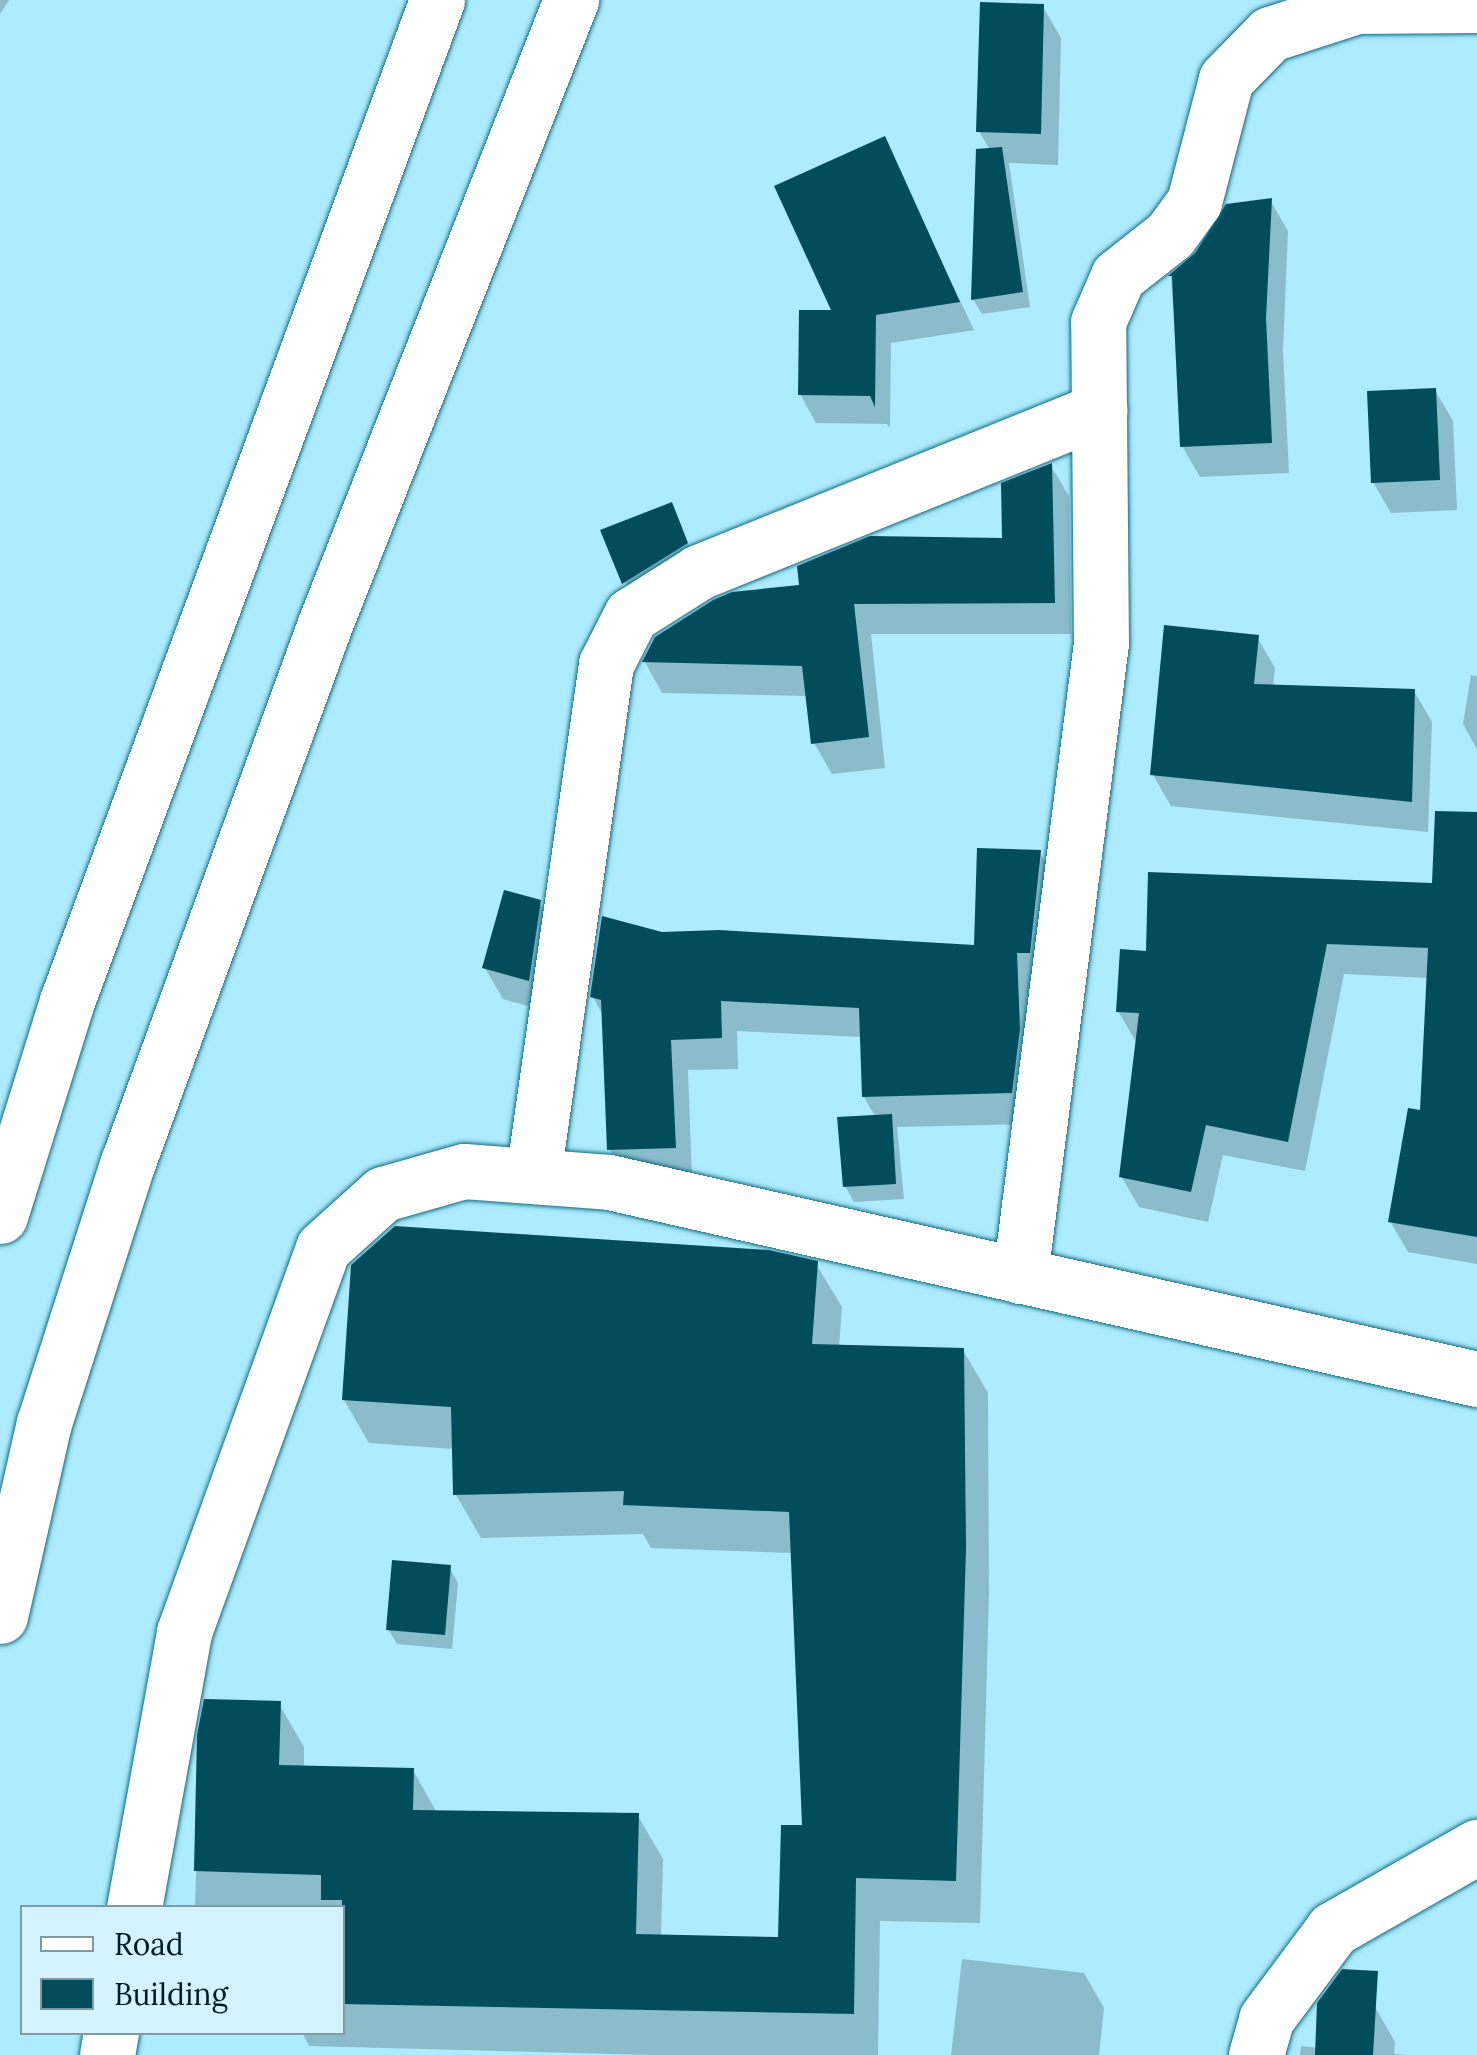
<!DOCTYPE html>
<style>
body{margin:0}
#map{position:relative;width:1477px;height:2055px;overflow:hidden;background:#adebfe;font-family:Lora,serif}
div>[style]{position:absolute}
.shadow>*{inset:0;background:#0003}
.building>*{inset:0;background:#024c5c}
.roads{filter:drop-shadow(0 0 2px #0e6b80) drop-shadow(0 0 2px #0e6b80)}
.minor>*{height:55px;margin:-27.5px;padding:0 27.5px;transform-origin:27.5px;border-radius:27.5px;background:#fff}
span{translate:-50% -50%;white-space:nowrap;text-align:center;line-height:1.15;-webkit-text-stroke:10px #d4f2fc;paint-order:stroke}
.legend{position:absolute;left:20px;top:1905px;width:325px;height:130px;box-sizing:border-box;background:#d4f2fc;border:2px solid #809ba4;margin:0;padding:12px 18px;list-style:none;font-size:30px;color:#011920}
.legend li{display:flex;align-items:center;gap:20px;height:50px}
.legend b{width:50px;border:2px solid #809ba4}
</style>
<div id="map">
<div class="shadow">
<div style="clip-path:polygon(0 0,9px 0,0 14px)"></div>
<div style="clip-path:polygon(1043px 7px,1061px 38px,1058px 165px,1009px 163px,1030px 307px,982px 314px,973px 299px,990px 150px,979px 131px)"></div>
<div style="clip-path:polygon(884px 140px,974px 330px,891px 343px,890px 428px,887px 424px,816px 423px,800px 394px,835px 312px)"></div>
<div style="clip-path:polygon(1270px 200px,1288px 231px,1283px 351px,1289px 473px,1200px 477px,1182px 446px,1171px 277px)"></div>
<div style="clip-path:polygon(1435px 390px,1453px 421px,1457px 510px,1391px 513px,1373px 482px)"></div>
<div style="clip-path:polygon(1051px 466px,1069px 496px,1071px 634px,871px 634px,885px 768px,832px 774px,814px 743px,808px 696px,662px 693px,645px 662px,657px 639px,801px 587px,1005px 541px)"></div>
<div style="clip-path:polygon(670px 505px,695px 559px,633px 598px,603px 532px)"></div>
<div style="clip-path:polygon(1257px 637px,1275px 668px,1273px 687px,1414px 691px,1432px 722px,1428px 832px,1171px 806px,1153px 775px)"></div>
<div style="clip-path:polygon(1471px 675px,1477px 676px,1477px 749px,1463px 724px)"></div>
<div style="clip-path:polygon(1040px 853px,1058px 884px,1029px 1124px,897px 1127px,904px 1199px,854px 1202px,845px 1186px,876px 1118px,864px 1097px,862px 1037px,737px 1031px,738px 1069px,688px 1070px,692px 1179px,628px 1181px,610px 1149px,604px 1017px,593px 997px,662px 935px,977px 948px)"></div>
<div style="clip-path:polygon(1477px 891px,1477px 1264px,1408px 1252px,1390px 1221px,1423px 1113px,1429px 978px,1344px 974px,1305px 1171px,1223px 1155px,1208px 1222px,1139px 1207px,1121px 1176px,1136px 1042px,1118px 1011px,1148px 954px)"></div>
<div style="clip-path:polygon(539px 902px,557px 934px,546px 1011px,503px 999px,485px 968px)"></div>
<div style="clip-path:polygon(816px 1264px,842px 1307px,839px 1347px,963px 1350px,988px 1393px,989px 1593px,980px 1923px,880px 1921px,878px 2055px,651px 2055px,309px 2046px,302px 2032px,342px 2032px,342px 1908px,195px 1908px,200px 1736px,279px 1704px,304px 1747px,304px 1768px,413px 1770px,437px 1813px,638px 1816px,663px 1859px,661px 1937px,781px 1939px,805px 1828px,794px 1553px,651px 1548px,643px 1534px,481px 1538px,456px 1495px,454px 1449px,369px 1443px,344px 1400px)"></div>
<div style="clip-path:polygon(449px 1567px,458px 1583px,452px 1649px,397px 1644px,388px 1629px)"></div>
<div style="clip-path:polygon(962px 1959px,1084px 1973px,1104px 2008px,1099px 2055px,951px 2055px)"></div>
<div style="clip-path:polygon(1375px 2007px,1395px 2042px,1394px 2054px,1407px 2055px,1300px 2055px,1301px 2046px,1318px 2048px)"></div>
</div>
<div class="building">
<div style="clip-path:polygon(980px 2px,1044px 4px,1041px 134px,976px 132px)"></div>
<div style="clip-path:polygon(885px 136px,960px 302px,876px 315px,875px 407px,870px 396px,798px 395px,799px 310px,831px 310px,774px 186px)"></div>
<div style="clip-path:polygon(1002px 147px,1023px 292px,971px 300px,976px 149px)"></div>
<div style="clip-path:polygon(1272px 198px,1266px 318px,1272px 443px,1180px 447px,1172px 276px,1168px 276px,1195px 253px,1226px 204px)"></div>
<div style="clip-path:polygon(1436px 388px,1440px 480px,1371px 483px,1367px 391px)"></div>
<div style="clip-path:polygon(1052px 463px,1055px 603px,854px 604px,869px 737px,811px 744px,802px 666px,642px 662px,655px 637px,713px 600px,732px 592px,799px 585px,797px 566px,870px 536px,1002px 538px,1001px 483px)"></div>
<div style="clip-path:polygon(672px 502px,688px 543px,622px 584px,600px 530px)"></div>
<div style="clip-path:polygon(1164px 625px,1259px 635px,1254px 684px,1415px 689px,1412px 802px,1150px 775px)"></div>
<div style="clip-path:polygon(1435px 811px,1477px 812px,1477px 1237px,1388px 1222px,1408px 1108px,1420px 1110px,1428px 948px,1327px 944px,1288px 1142px,1206px 1125px,1191px 1192px,1119px 1177px,1139px 1013px,1116px 1012px,1120px 949px,1146px 951px,1148px 872px,1432px 883px)"></div>
<div style="clip-path:polygon(977px 848px,1041px 850px,1030px 953px,1017px 953px,1020px 1029px,1012px 1093px,862px 1097px,859px 1008px,721px 1001px,722px 1038px,671px 1040px,676px 1148px,607px 1150px,601px 1000px,590px 997px,602px 916px,662px 932px,719px 930px,974px 945px)"></div>
<div style="clip-path:polygon(504px 890px,541px 900px,529px 981px,482px 968px)"></div>
<div style="clip-path:polygon(892px 1114px,896px 1184px,843px 1187px,837px 1117px)"></div>
<div style="clip-path:polygon(395px 1226px,769px 1250px,818px 1261px,812px 1344px,964px 1348px,966px 1548px,956px 1881px,856px 1878px,854px 2014px,342px 2004px,342px 1900px,321px 1900px,321px 1875px,194px 1871px,197px 1735px,204px 1699px,281px 1701px,279px 1765px,414px 1768px,413px 1810px,639px 1813px,636px 1934px,778px 1937px,781px 1825px,802px 1825px,789px 1512px,623px 1505px,624px 1491px,453px 1495px,451px 1407px,342px 1400px,351px 1265px)"></div>
<div style="clip-path:polygon(392px 1560px,451px 1565px,445px 1635px,386px 1630px)"></div>
<div style="clip-path:polygon(1342px 1969px,1378px 1971px,1373px 2055px,1315px 2055px,1317px 2003px)"></div>
</div>
<div class="roads">
<div class="minor">
<div style="left:533px;top:1176px;width:517px;rotate:-81.89deg"></div>
<div style="left:606px;top:664px;width:55px;rotate:-63deg"></div>
<div style="left:631px;top:615px;width:80px;rotate:-32.3deg"></div>
<div style="left:699px;top:572px;width:432px;rotate:-22deg"></div>
<div style="left:0;top:1216px;width:225px;rotate:-72.7deg"></div>
<div style="left:67px;top:1001px;width:1067px;rotate:-69.71deg"></div>
<div style="left:1020px;top:1276px;width:638px;rotate:-82.71deg"></div>
<div style="left:1101px;top:643px;width:321px;rotate:-90.5deg"></div>
<div style="left:1098px;top:322px;width:50px;rotate:-66.5deg"></div>
<div style="left:1118px;top:276px;width:66px;rotate:-38.3deg"></div>
<div style="left:1170px;top:235px;width:41px;rotate:-54deg"></div>
<div style="left:1194px;top:202px;width:127px;rotate:-75.4deg"></div>
<div style="left:1226px;top:79px;width:63px;rotate:-45.6deg"></div>
<div style="left:1270px;top:34px;width:91px;rotate:-17.8deg"></div>
<div style="left:1357px;top:6px;width:120px;rotate:-0.5deg"></div>
<div style="left:0;top:1616px;width:198px;rotate:-77.2deg"></div>
<div style="left:44px;top:1423px;width:274px;rotate:-72.2deg"></div>
<div style="left:128px;top:1162px;width:573px;rotate:-69.89deg"></div>
<div style="left:325px;top:624px;width:671px;rotate:-68.48deg"></div>
<div style="left:134px;top:1908px;width:280px;rotate:-79.7deg"></div>
<div style="left:184px;top:1632px;width:408px;rotate:-70.1deg"></div>
<div style="left:323px;top:1248px;width:81px;rotate:-42deg"></div>
<div style="left:383px;top:1194px;width:84px;rotate:-15.9deg"></div>
<div style="left:464px;top:1171px;width:145px;rotate:4.3deg"></div>
<div style="left:609px;top:1182px;width:890px;rotate:12.79deg"></div>
<div style="left:107px;top:2055px;width:23px;rotate:-80deg"></div>
<div style="left:1256px;top:2055px;width:37px;rotate:-74deg"></div>
<div style="left:1266px;top:2019px;width:112px;rotate:-53.3deg"></div>
<div style="left:1333px;top:1929px;width:166px;rotate:-29.7deg"></div>
</div>
</div>
<ul class="legend">
<li><b style="height:12px;background:#fff"></b>Road</li>
<li><b style="height:28px;background:#024c5c"></b>Building</li>
</ul>
</div>
